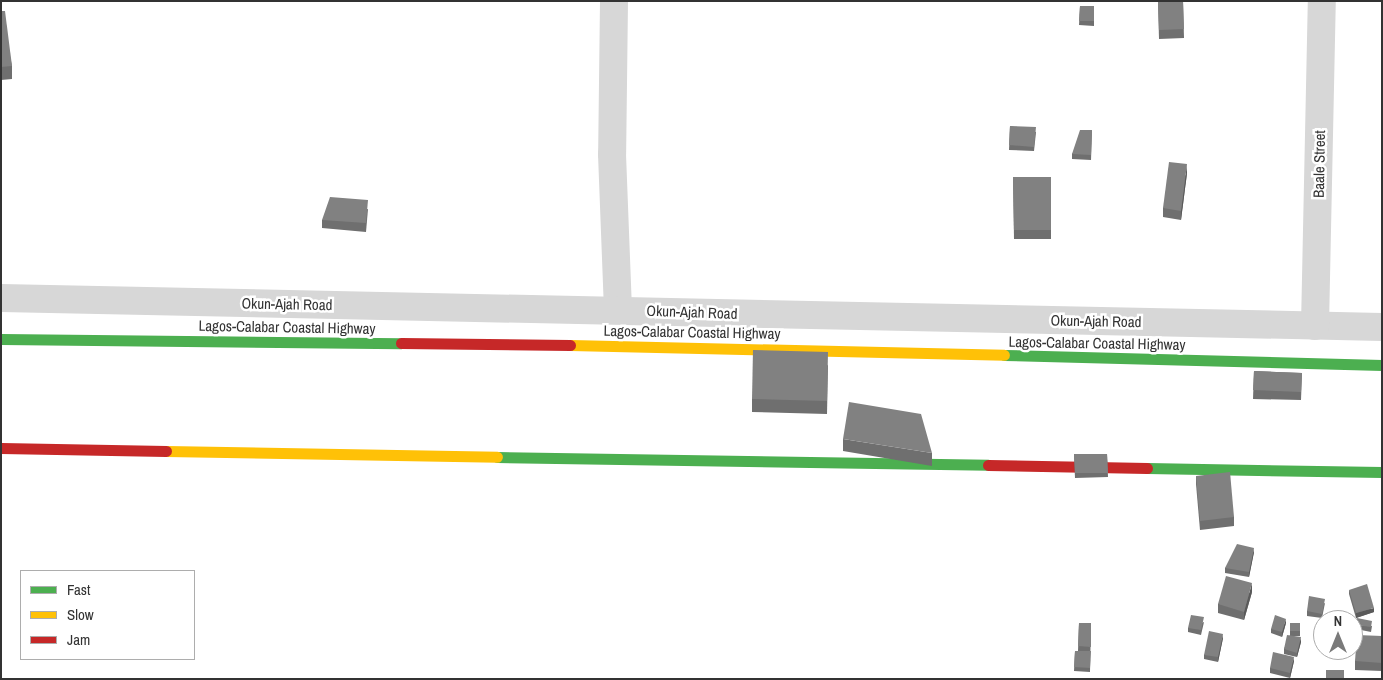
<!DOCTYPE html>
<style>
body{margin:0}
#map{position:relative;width:1383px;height:680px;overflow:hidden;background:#fff;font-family:"Archivo Narrow",sans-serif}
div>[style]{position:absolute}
.street>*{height:28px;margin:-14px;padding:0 14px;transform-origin:14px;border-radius:14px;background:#d7d7d7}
.fast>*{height:11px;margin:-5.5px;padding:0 5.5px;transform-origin:5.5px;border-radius:5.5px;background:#4caf50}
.slow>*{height:11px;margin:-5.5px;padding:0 5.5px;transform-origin:5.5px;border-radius:5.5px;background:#ffc107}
.jam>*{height:11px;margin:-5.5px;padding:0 5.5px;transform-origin:5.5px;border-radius:5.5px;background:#c62828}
.wall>*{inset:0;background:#6f6f6f}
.shaded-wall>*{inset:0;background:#5a5a5a}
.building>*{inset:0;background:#818181}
span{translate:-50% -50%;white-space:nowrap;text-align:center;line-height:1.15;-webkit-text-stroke:5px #fff;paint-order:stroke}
.street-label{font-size:15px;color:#333}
.frame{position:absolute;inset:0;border:2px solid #333;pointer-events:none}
.legend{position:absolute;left:20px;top:570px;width:175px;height:90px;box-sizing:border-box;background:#fff;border:1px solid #adadad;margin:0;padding:6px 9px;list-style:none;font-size:15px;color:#333}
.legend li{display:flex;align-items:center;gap:10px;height:25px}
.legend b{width:25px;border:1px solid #adadad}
.north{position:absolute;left:1313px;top:610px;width:50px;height:50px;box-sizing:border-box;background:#fff;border:1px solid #adadad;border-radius:50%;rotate:0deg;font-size:14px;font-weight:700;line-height:20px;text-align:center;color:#333}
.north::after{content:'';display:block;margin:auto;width:18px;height:22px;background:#7a7a7a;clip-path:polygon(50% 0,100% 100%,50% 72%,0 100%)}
</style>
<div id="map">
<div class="street">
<div style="left:614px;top:1px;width:153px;rotate:90.7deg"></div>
<div style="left:612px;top:154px;width:156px;rotate:87.8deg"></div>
<div style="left:1px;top:298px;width:1381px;rotate:1.2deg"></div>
<div style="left:1315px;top:326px;width:325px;rotate:-88.8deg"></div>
</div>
<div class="fast">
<div style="left:1px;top:339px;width:400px;rotate:0.6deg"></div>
<div style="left:1004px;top:355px;width:378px;rotate:1.5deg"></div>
<div style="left:497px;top:457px;width:491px;rotate:0.9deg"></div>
<div style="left:1147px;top:468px;width:235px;rotate:1deg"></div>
</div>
<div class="slow">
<div style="left:570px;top:345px;width:434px;rotate:1.3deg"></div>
<div style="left:166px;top:451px;width:331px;rotate:1deg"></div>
</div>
<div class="jam">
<div style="left:401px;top:343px;width:169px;rotate:0.7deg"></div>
<div style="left:1px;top:448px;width:165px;rotate:1deg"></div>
<div style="left:988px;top:465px;width:159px;rotate:1.1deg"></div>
</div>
<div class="wall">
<div style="clip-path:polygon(1158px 1px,1183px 1px,1184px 38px,1159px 39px)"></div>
<div style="clip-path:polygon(1080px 6px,1094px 6px,1094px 26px,1079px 25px)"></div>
<div style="clip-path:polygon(1px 11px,12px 66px,12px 79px,1px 80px)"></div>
<div style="clip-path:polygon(1010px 126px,1036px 132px,1034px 151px,1009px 150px)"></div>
<div style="clip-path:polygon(1092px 130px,1091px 160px,1072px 159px,1072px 154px)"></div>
<div style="clip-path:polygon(1187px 173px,1181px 220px,1163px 217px,1163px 208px)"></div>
<div style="clip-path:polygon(1013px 177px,1051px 177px,1051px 239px,1014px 239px)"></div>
<div style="clip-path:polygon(368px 209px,366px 232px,322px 228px,322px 220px)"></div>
<div style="clip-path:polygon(828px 365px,827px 414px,752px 412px,752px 399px)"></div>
<div style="clip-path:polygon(1254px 371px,1302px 373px,1301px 400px,1253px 399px)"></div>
<div style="clip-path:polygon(843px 439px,932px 453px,932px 466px,843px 451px)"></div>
<div style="clip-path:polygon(1074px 454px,1107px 454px,1108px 477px,1075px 478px)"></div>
<div style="clip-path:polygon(1196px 476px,1234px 517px,1234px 526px,1200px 530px,1196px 484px)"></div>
<div style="clip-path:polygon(1254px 552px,1249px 577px,1225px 573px,1225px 568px)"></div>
<div style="clip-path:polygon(1349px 590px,1374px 612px,1356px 618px,1349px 594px)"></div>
<div style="clip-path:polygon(1252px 592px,1244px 620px,1218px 613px,1218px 604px)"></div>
<div style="clip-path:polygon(1325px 603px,1322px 618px,1307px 616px,1307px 611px)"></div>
<div style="clip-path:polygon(1204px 622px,1201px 635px,1188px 632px,1188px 628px)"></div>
<div style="clip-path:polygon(1079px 623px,1091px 623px,1090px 672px,1074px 671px,1075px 651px,1078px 651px)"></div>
<div style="clip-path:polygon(1286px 623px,1282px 637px,1271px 633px,1271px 629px)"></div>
<div style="clip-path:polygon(1290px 623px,1300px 623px,1300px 636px,1293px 636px,1301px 642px,1297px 657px,1284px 654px,1284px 649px,1290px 635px)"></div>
<div style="clip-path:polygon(1356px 625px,1372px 626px,1371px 632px,1356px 629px)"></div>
<div style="clip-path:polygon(1382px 636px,1382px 671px,1355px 670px,1355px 661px)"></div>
<div style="clip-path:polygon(1223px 638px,1218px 662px,1204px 659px,1204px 655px)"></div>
<div style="clip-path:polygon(1294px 661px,1290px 678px,1270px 673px,1270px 668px)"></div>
</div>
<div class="shaded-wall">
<div style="clip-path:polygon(1187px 164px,1187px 173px,1181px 220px,1181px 211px)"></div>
<div style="clip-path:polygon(1254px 548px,1254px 552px,1249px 577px,1249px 572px)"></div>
<div style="clip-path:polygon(1252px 583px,1252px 592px,1244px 620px,1244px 612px)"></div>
<div style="clip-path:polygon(1374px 608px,1374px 612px,1356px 618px,1356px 613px)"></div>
<div style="clip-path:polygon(1286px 619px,1286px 623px,1282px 637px,1282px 632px)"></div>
<div style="clip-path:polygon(1223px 634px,1223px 638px,1218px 662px,1218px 657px)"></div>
<div style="clip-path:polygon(1301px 637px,1301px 642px,1297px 657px,1297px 653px)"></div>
<div style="clip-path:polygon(1294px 657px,1294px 661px,1290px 678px,1290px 673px)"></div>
</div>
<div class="building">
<div style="clip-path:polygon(1158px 1px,1183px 1px,1184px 29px,1159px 30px)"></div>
<div style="clip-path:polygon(1080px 6px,1094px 6px,1094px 21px,1079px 21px)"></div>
<div style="clip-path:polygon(1px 11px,5px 11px,12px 66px,1px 67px)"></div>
<div style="clip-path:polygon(1010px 126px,1036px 127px,1034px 147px,1009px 145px)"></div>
<div style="clip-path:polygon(1080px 130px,1092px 130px,1091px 155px,1072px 154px)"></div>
<div style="clip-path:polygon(1169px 162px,1187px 164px,1181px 211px,1163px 208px)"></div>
<div style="clip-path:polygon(1013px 177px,1051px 177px,1051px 230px,1014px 230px)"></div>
<div style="clip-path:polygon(330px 197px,368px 200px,366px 223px,322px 220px)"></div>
<div style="clip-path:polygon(753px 350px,828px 352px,827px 401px,752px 399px)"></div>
<div style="clip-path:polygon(1254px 371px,1302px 373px,1301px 392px,1253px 390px)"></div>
<div style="clip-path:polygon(849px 402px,921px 414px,932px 453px,843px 439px)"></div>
<div style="clip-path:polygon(1074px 454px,1107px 454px,1108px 473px,1075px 473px)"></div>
<div style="clip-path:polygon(1230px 472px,1234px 517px,1200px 521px,1196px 476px)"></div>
<div style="clip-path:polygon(1237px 544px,1254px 548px,1249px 572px,1225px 568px)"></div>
<div style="clip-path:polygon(1226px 576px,1252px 583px,1244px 612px,1218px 604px)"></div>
<div style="clip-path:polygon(1367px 584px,1374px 608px,1356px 613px,1349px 590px)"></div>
<div style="clip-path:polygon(1309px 596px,1325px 599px,1322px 614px,1307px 611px)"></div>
<div style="clip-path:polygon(1191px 615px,1204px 617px,1201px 630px,1188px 628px)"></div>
<div style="clip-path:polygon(1275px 615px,1286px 619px,1282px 632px,1271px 629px)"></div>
<div style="clip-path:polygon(1357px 618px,1372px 621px,1371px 627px,1356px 625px)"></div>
<div style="clip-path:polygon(1079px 623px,1091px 623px,1091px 647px,1078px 646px)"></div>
<div style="clip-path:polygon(1290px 623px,1300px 623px,1300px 631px,1290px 631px)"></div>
<div style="clip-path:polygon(1209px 631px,1223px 634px,1218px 657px,1204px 655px)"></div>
<div style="clip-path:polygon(1287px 635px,1301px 637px,1297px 653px,1284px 649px)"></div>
<div style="clip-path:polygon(1357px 635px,1382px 636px,1382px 663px,1355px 661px)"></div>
<div style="clip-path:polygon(1075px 651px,1091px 651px,1090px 668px,1074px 667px)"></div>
<div style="clip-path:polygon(1273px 652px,1294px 657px,1290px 673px,1270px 668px)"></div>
<div style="clip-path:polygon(1326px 670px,1344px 670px,1344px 679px,1326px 679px)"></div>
</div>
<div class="street-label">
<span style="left:1319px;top:164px;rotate:-89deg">Baale Street</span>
<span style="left:287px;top:304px;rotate:1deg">Okun-Ajah Road</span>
<span style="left:692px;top:312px;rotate:2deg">Okun-Ajah Road</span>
<span style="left:1096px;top:321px;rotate:1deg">Okun-Ajah Road</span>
<span style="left:287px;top:327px;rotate:1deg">Lagos-Calabar Coastal Highway</span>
<span style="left:692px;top:332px;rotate:1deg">Lagos-Calabar Coastal Highway</span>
<span style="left:1097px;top:343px;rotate:1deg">Lagos-Calabar Coastal Highway</span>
</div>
<div class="frame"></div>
<ul class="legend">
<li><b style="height:6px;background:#4caf50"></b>Fast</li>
<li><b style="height:6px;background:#ffc107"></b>Slow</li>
<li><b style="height:6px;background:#c62828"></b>Jam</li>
</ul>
<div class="north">N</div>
</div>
